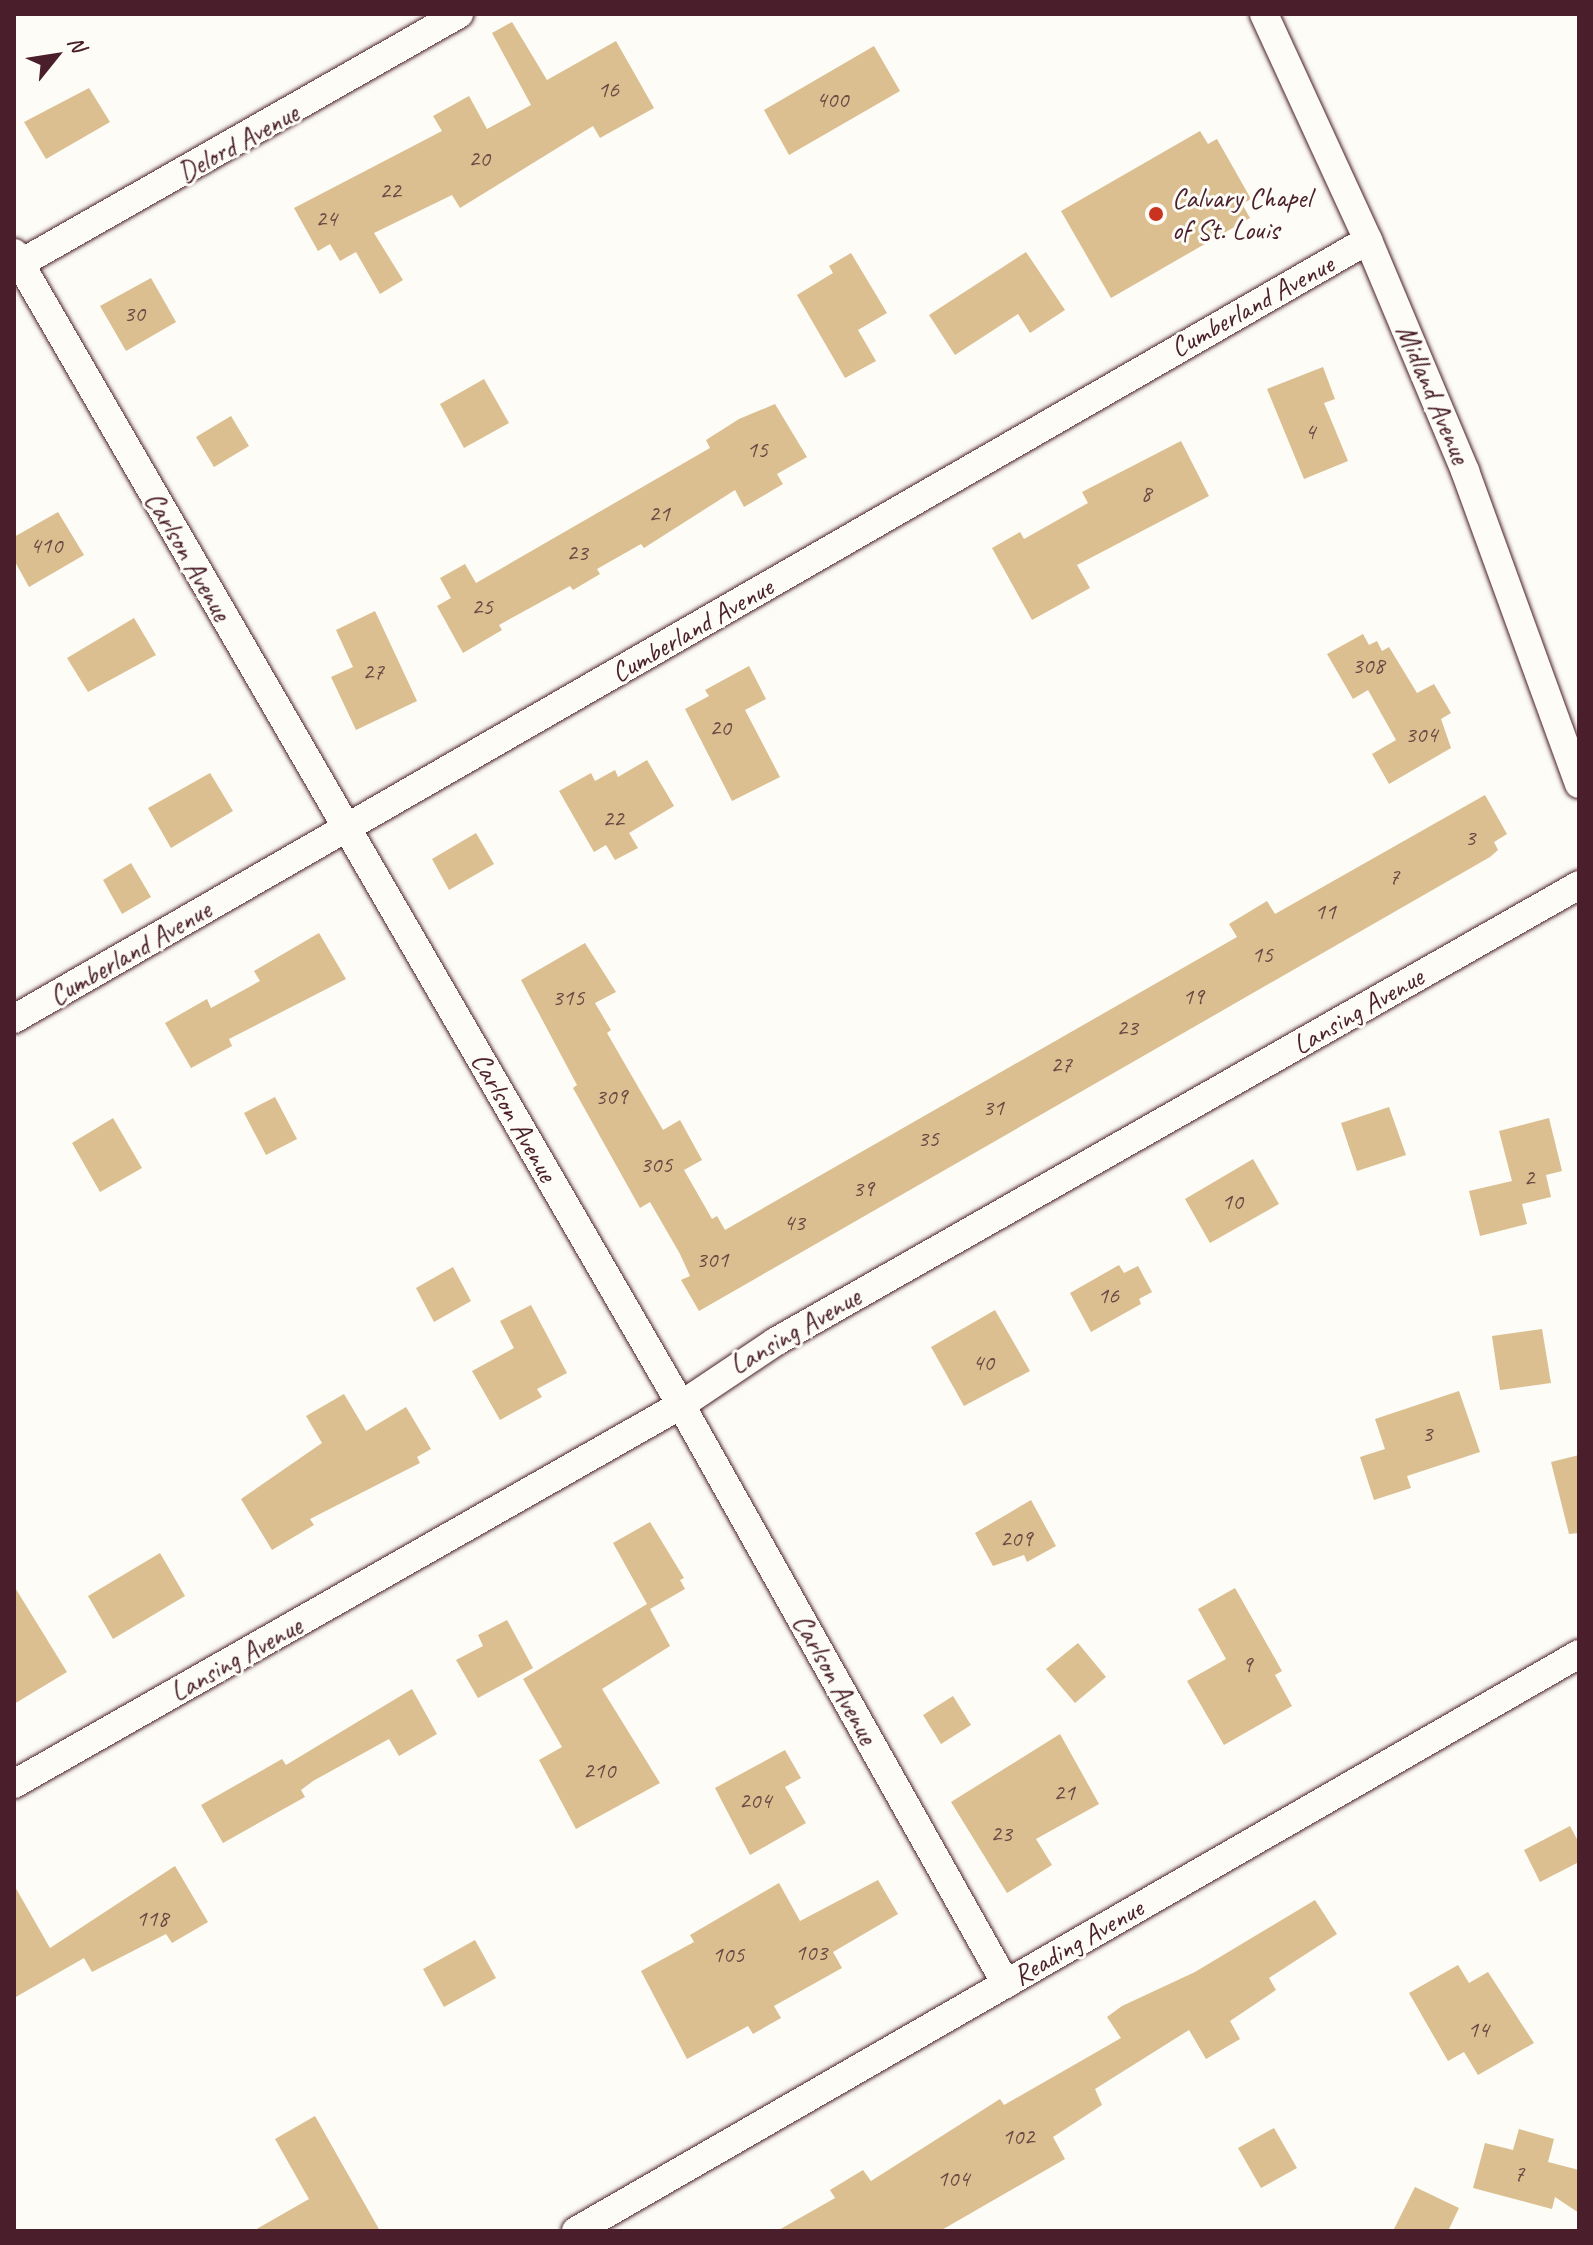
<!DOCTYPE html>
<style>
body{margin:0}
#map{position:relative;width:1593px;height:2245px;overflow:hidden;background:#fdfcf7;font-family:Caveat,sans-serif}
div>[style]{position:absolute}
.building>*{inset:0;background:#dbbf90}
.roads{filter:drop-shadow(0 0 2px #4a1f2b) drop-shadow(0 0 2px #4a1f2b)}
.minor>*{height:28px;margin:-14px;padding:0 14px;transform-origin:14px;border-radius:14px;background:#fdfcf7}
.dots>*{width:22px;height:22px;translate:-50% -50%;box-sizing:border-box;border:4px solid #fdfcf7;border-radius:50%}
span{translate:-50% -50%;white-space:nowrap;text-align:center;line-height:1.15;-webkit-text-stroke:6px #fdfcf7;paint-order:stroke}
.number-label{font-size:24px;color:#6e4744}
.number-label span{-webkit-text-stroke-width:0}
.street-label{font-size:28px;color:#4a1f2b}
.poi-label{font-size:28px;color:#4a1f2b}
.left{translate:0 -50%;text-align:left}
.frame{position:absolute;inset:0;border:16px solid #4a1f2b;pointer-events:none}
.north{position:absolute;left:16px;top:16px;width:80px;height:80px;-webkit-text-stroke:6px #fdfcf7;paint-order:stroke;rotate:60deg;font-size:22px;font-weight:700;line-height:32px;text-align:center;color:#4a1f2b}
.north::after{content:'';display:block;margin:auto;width:28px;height:36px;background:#4a1f2b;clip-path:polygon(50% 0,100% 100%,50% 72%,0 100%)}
</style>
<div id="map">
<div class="building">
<div style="clip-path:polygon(512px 22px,547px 80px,616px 41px,654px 108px,600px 138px,593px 126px,460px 208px,452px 195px,374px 233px,403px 280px,380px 294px,356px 252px,340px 261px,330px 244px,318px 251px,294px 208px,442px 131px,433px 116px,469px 96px,487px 129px,531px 105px,492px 33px)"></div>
<div style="clip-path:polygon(874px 46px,900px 91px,789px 155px,764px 110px)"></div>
<div style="clip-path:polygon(89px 88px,110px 122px,46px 159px,24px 122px)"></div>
<div style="clip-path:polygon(1200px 131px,1208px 144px,1217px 139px,1251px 199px,1242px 204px,1250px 218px,1111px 298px,1061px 211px)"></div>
<div style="clip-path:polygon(1026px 252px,1065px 310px,1030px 333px,1018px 314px,955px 355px,929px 315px)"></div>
<div style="clip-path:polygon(851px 253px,887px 313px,858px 330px,876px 361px,845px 378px,797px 295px,833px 273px,829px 266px)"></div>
<div style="clip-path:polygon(151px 278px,176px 322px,126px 351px,100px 306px)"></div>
<div style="clip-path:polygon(1323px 367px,1335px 399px,1324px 403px,1348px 461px,1304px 479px,1267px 389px)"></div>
<div style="clip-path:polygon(484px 379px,509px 423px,464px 448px,440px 404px)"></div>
<div style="clip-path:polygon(775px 404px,807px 457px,777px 474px,783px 484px,744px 507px,735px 490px,644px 548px,641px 544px,597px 569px,600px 574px,573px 590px,570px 586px,499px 625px,502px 630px,463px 653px,437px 606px,451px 598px,440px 578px,465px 564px,476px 583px,710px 448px,706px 440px,739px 419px)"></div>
<div style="clip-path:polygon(231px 416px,249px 446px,214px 467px,196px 437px)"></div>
<div style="clip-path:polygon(1181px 441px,1209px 496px,1077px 565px,1090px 588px,1032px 620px,992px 548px,1020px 532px,1024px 539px,1088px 503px,1082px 492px)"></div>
<div style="clip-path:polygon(58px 512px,84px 555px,29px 587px,14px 560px,14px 537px)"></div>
<div style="clip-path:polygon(375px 611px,417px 701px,356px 730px,331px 677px,353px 667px,336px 630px)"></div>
<div style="clip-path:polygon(134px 618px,156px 655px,88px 692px,67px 658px)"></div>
<div style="clip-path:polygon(1363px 634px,1369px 645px,1377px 641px,1382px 651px,1389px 647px,1417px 693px,1434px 684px,1451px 713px,1441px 719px,1451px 748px,1389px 784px,1372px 754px,1396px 740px,1368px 690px,1353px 699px,1327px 654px)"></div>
<div style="clip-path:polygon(749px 666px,766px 699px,745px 710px,780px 777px,732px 801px,685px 709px,709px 696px,705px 690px)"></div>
<div style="clip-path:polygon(647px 760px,674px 806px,629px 833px,638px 848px,615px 860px,606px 845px,594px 852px,559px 791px,591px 773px,595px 781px,615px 770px,618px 777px)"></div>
<div style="clip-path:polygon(210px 773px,233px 811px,171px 848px,148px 808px)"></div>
<div style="clip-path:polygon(1485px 795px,1507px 834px,1494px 842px,1498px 850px,1490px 857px,699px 1311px,681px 1280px,690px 1276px,680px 1254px,650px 1202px,640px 1208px,573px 1088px,577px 1085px,521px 980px,585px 943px,616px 992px,595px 1003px,611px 1030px,607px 1033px,663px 1130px,680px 1120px,702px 1160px,684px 1170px,712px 1219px,717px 1216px,725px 1230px,1237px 937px,1229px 924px,1267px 901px,1275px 914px)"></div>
<div style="clip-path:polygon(476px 833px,494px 864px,449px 890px,432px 859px)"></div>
<div style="clip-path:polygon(131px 863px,151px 897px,122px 914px,103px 880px)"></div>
<div style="clip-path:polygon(319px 933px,346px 979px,229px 1039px,232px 1046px,191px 1068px,165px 1023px,207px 999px,211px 1008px,260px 981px,254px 971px)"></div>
<div style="clip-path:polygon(275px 1097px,297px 1139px,266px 1155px,244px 1113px)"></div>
<div style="clip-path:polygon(1389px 1107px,1406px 1155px,1357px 1171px,1341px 1123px)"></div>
<div style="clip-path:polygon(113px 1118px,142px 1168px,100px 1192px,72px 1143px)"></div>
<div style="clip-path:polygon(1549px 1118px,1562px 1171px,1546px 1175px,1551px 1197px,1522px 1204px,1527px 1224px,1480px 1236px,1469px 1191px,1512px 1181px,1499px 1131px)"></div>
<div style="clip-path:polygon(1253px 1159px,1279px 1204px,1210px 1243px,1185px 1199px)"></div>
<div style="clip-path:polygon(1119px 1265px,1124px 1273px,1138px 1266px,1152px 1292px,1139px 1299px,1141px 1304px,1091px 1332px,1070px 1293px)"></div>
<div style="clip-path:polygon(453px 1267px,471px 1301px,434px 1322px,416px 1288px)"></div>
<div style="clip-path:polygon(531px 1305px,567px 1373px,537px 1389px,542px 1397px,500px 1420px,472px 1371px,514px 1348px,500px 1321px)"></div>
<div style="clip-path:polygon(995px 1310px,1030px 1371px,964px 1406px,931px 1347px)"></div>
<div style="clip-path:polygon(1542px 1329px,1551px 1383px,1500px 1390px,1492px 1336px)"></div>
<div style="clip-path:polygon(1459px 1391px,1480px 1452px,1407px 1476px,1411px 1488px,1374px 1500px,1360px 1457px,1385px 1449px,1375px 1419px)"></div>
<div style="clip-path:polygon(344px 1394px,366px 1431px,406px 1407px,431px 1449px,417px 1457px,420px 1463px,310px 1519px,314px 1525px,272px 1550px,241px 1499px,322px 1443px,306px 1416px)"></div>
<div style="clip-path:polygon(1579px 1455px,1579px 1533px,1569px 1534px,1551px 1462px)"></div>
<div style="clip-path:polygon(1031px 1500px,1056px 1546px,1027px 1562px,1024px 1555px,993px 1566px,975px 1533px)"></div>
<div style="clip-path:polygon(650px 1522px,684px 1578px,680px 1580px,685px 1589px,650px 1609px,670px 1646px,602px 1689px,660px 1783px,576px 1829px,539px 1760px,562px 1747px,523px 1679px,647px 1604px,613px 1543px)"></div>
<div style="clip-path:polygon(160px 1553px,185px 1596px,113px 1639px,88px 1596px)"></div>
<div style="clip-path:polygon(14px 1586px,67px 1672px,14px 1704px)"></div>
<div style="clip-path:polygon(1235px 1588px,1282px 1671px,1275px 1675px,1292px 1706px,1224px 1745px,1187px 1681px,1226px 1659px,1198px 1609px)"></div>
<div style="clip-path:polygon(507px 1620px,533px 1668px,478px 1698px,456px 1660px,483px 1646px,478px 1635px)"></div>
<div style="clip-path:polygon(1078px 1643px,1106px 1677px,1075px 1703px,1046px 1669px)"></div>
<div style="clip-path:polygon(412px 1689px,437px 1734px,399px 1756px,389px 1739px,313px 1781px,301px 1790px,305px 1797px,223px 1843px,201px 1805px,282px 1759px,286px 1765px)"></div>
<div style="clip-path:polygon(953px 1696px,971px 1725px,941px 1744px,923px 1715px)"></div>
<div style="clip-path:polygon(1060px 1734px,1099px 1804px,1036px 1839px,1052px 1865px,1007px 1893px,951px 1802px)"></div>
<div style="clip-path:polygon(785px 1750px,801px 1778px,785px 1787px,806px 1823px,750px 1855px,715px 1788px)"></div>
<div style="clip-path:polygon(1570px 1826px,1579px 1843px,1579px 1862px,1540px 1882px,1524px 1850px)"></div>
<div style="clip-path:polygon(175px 1866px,208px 1922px,172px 1943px,166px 1934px,92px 1972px,84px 1958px,14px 1998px,14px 1885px,50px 1948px)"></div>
<div style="clip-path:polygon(878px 1880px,898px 1914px,833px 1952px,842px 1968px,774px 2006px,781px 2018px,753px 2034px,748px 2026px,687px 2059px,641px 1971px,694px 1942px,690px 1935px,779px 1883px,800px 1921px)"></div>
<div style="clip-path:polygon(1315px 1900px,1337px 1934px,1269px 1978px,1276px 1990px,1230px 2021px,1240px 2039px,1206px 2059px,1189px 2030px,1095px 2089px,1102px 2105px,1053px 2137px,1065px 2159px,940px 2231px,777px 2231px,835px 2198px,830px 2190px,863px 2170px,871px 2181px,1000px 2099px,1004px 2105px,1121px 2038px,1107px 2017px,1122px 2006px,1195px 1972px)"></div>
<div style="clip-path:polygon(475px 1940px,496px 1978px,444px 2007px,423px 1969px)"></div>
<div style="clip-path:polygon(1458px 1965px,1469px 1983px,1488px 1972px,1534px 2043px,1478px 2075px,1464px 2052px,1448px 2061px,1409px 1993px)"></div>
<div style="clip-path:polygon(315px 2116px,380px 2231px,253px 2231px,309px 2199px,275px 2139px)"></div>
<div style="clip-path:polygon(1274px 2128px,1297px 2168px,1261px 2188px,1238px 2148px)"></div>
<div style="clip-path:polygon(1519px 2129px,1554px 2139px,1548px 2162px,1579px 2170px,1579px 2213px,1555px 2197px,1552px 2209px,1473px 2188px,1485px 2143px,1513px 2150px)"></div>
<div style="clip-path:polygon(1415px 2187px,1459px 2208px,1448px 2231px,1393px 2231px)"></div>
</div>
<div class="roads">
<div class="minor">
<div style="left:1264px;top:14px;width:249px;rotate:65.3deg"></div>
<div style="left:1368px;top:240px;width:251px;rotate:67.2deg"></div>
<div style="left:1465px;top:471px;width:333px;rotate:70deg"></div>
<div style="left:14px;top:253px;width:1331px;rotate:59.93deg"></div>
<div style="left:681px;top:1405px;width:664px;rotate:60.69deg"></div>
<div style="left:14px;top:267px;width:512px;rotate:-29.62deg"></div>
<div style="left:14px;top:1019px;width:1562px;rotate:-29.91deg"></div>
<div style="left:14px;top:1784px;width:767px;rotate:-29.61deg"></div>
<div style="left:681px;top:1405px;width:113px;rotate:-33.8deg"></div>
<div style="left:775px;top:1342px;width:925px;rotate:-29.61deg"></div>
<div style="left:576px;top:2231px;width:1157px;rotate:-29.91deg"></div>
</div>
</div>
<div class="dots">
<div style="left:1156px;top:214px;background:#c8321e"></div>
</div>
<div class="number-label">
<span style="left:608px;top:90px">16</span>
<span style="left:832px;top:100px">400</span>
<span style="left:479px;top:159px">20</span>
<span style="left:390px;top:191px">22</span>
<span style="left:326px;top:219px">24</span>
<span style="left:134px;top:314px">30</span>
<span style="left:1310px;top:432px">4</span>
<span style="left:757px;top:450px">15</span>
<span style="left:1146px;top:494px">8</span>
<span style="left:659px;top:514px">21</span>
<span style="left:46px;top:546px">410</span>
<span style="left:577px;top:553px">23</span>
<span style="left:482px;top:607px">25</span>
<span style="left:1368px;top:666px">308</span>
<span style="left:373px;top:672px">27</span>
<span style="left:720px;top:728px">20</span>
<span style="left:1421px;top:735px">304</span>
<span style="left:613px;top:819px">22</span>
<span style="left:1470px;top:838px">3</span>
<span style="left:1394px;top:877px">7</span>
<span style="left:1325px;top:912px">11</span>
<span style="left:1262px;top:955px">15</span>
<span style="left:1193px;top:997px">19</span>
<span style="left:568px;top:998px">315</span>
<span style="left:1127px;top:1028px">23</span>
<span style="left:1061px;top:1065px">27</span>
<span style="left:611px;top:1097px">309</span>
<span style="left:993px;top:1108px">31</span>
<span style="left:928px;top:1139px">35</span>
<span style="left:656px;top:1165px">305</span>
<span style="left:1529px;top:1178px">2</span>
<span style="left:863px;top:1189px">39</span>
<span style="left:1232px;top:1202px">10</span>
<span style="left:794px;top:1223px">43</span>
<span style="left:712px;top:1260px">301</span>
<span style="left:1108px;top:1296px">16</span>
<span style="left:983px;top:1363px">40</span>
<span style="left:1427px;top:1434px">3</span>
<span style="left:1016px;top:1539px">209</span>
<span style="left:1247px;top:1665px">9</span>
<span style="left:599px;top:1771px">210</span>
<span style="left:1064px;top:1793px">21</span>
<span style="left:755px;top:1801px">204</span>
<span style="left:1001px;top:1834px">23</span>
<span style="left:152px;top:1919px">118</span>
<span style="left:811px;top:1953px">103</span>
<span style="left:728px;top:1955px">105</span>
<span style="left:1478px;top:2030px">14</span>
<span style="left:1018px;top:2137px">102</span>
<span style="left:1519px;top:2174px">7</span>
<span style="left:953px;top:2179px">104</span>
</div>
<div class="street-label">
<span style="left:238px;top:143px;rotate:-29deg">Delord Avenue</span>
<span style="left:1252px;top:306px;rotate:-29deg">Cumberland Avenue</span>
<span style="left:1433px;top:394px;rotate:67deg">Midland Avenue</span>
<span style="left:188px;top:556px;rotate:60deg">Carlson Avenue</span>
<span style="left:692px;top:630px;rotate:-30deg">Cumberland Avenue</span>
<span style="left:130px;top:953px;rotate:-30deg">Cumberland Avenue</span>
<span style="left:1358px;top:1011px;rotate:-30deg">Lansing Avenue</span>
<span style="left:514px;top:1117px;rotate:60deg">Carlson Avenue</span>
<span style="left:795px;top:1331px;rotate:-30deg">Lansing Avenue</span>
<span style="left:236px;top:1659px;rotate:-29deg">Lansing Avenue</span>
<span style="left:835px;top:1679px;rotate:61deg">Carlson Avenue</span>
<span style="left:1078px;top:1942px;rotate:-30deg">Reading Avenue</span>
</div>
<div class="poi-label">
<span class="left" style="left:1172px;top:214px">Calvary Chapel<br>of St. Louis</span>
</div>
<div class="frame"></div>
<div class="north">N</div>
</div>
